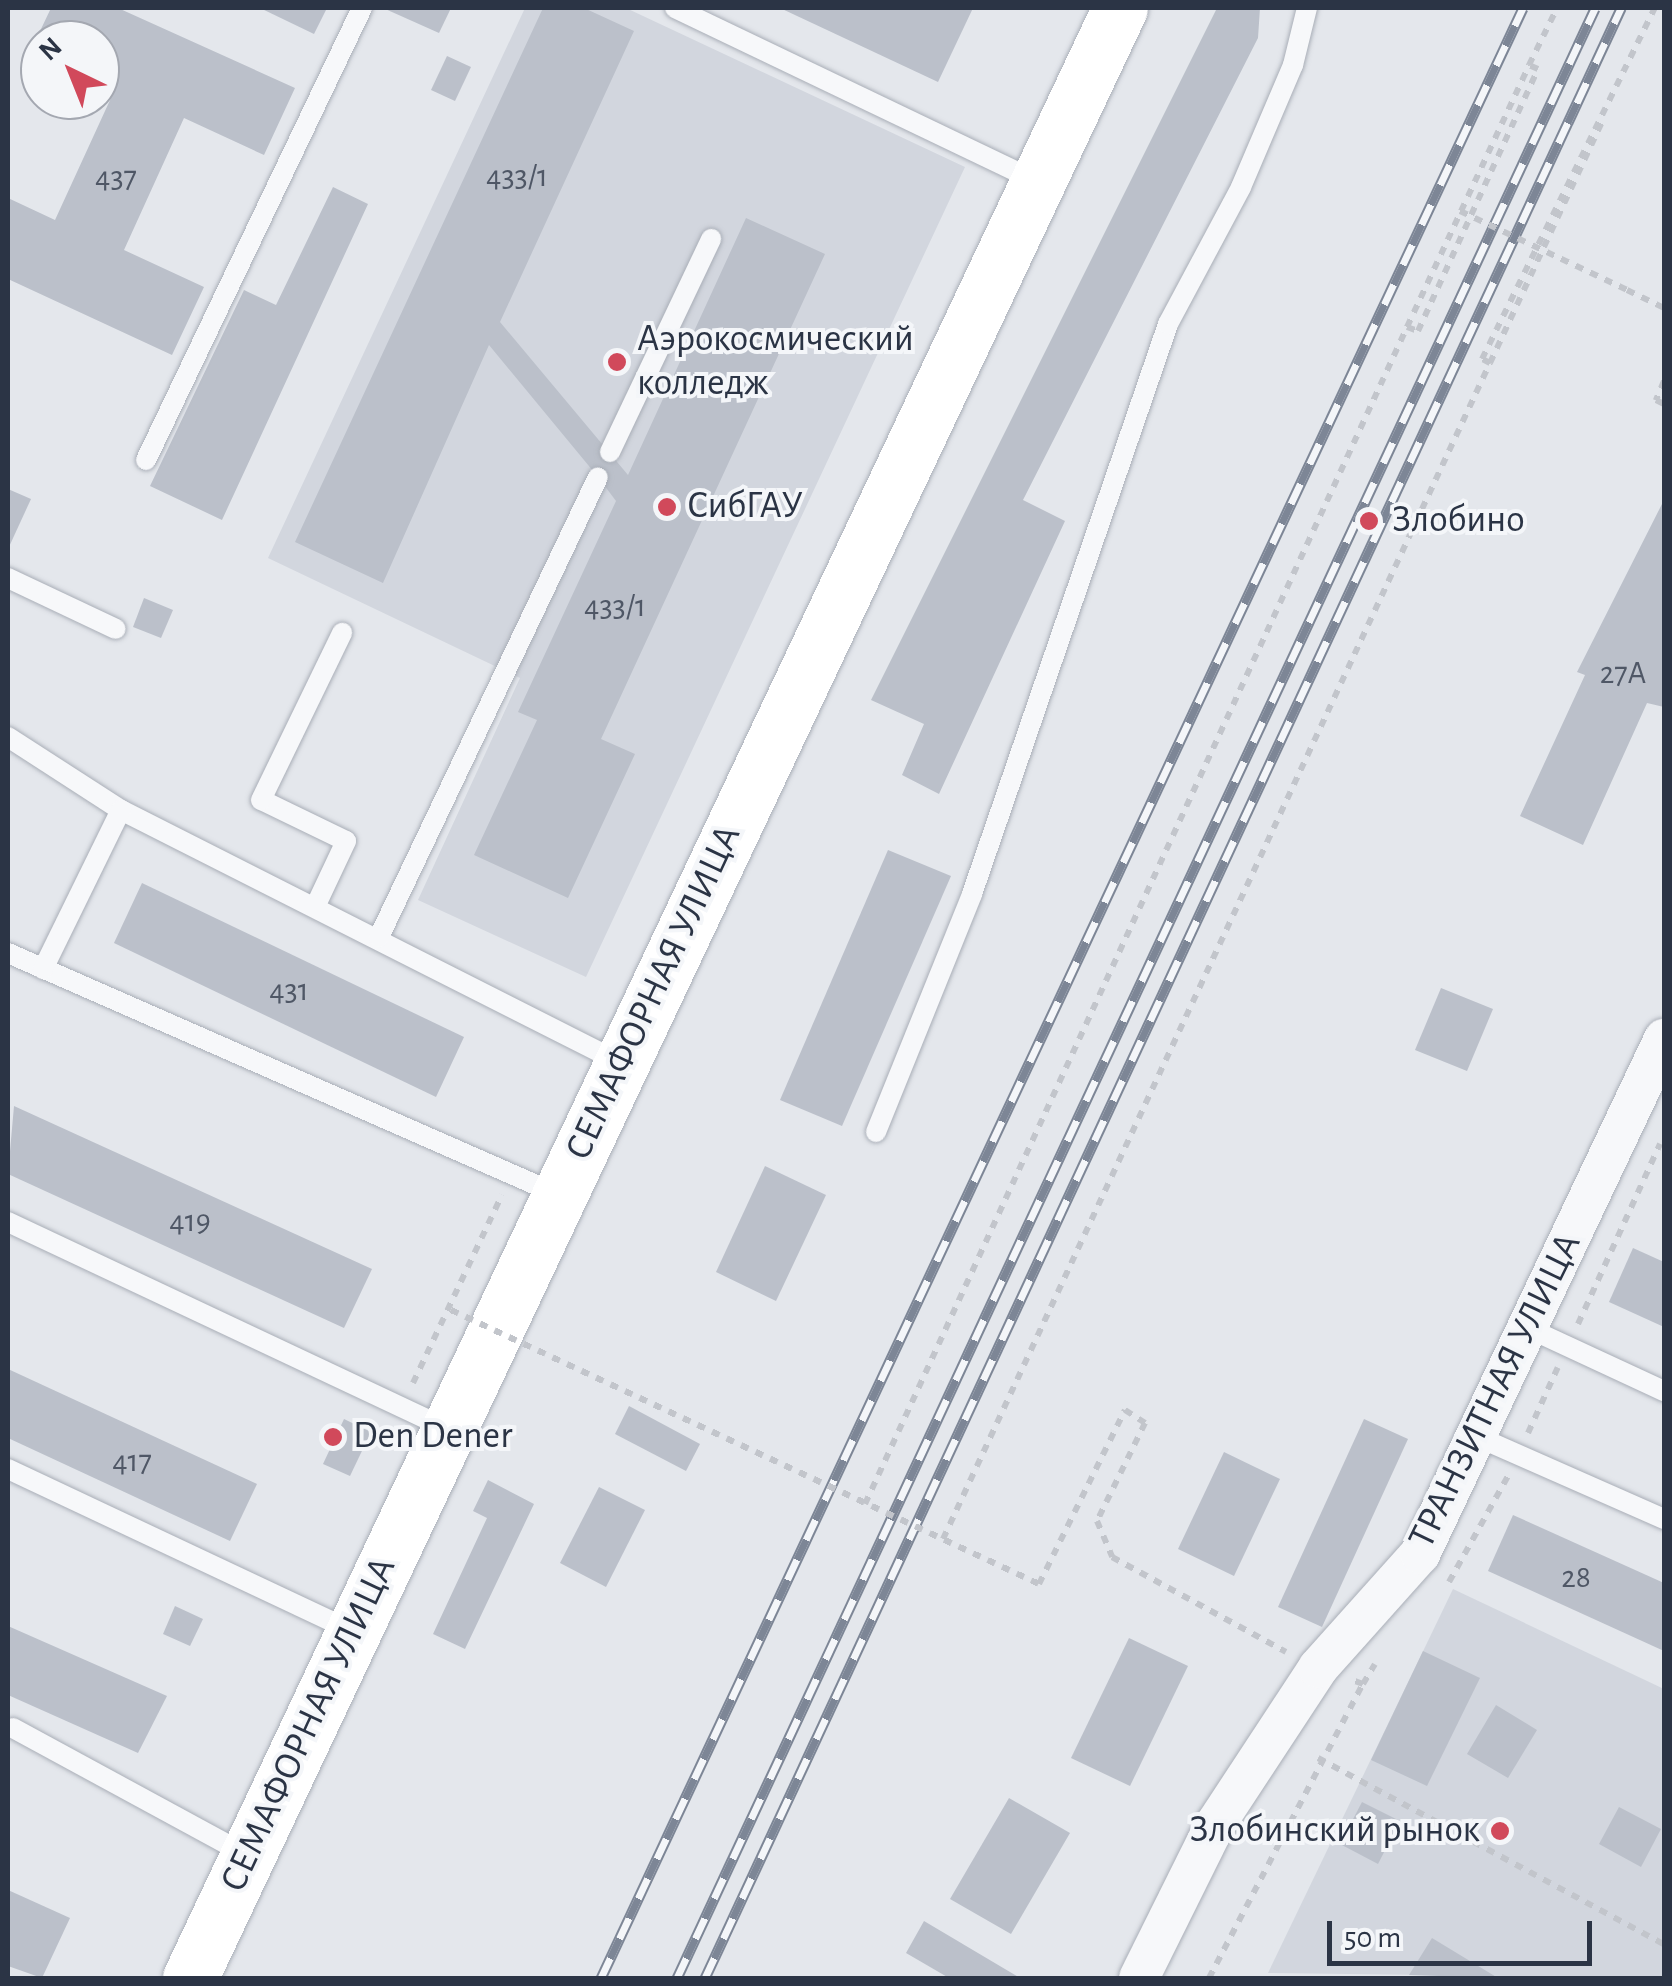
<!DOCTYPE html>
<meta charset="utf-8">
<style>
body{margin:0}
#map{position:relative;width:1672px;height:1986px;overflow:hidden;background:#e4e7ec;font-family:"Alegreya Sans",sans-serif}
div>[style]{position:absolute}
.built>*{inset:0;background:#d2d6de}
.building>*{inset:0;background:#bbc0ca}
.path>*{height:6px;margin-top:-3px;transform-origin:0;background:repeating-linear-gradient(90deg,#c2c5cb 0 8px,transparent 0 16px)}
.roads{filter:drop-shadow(0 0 2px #a9aeb7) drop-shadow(0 0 2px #a9aeb7)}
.service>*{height:20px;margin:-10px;padding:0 10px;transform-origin:10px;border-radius:10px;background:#f7f8fa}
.minor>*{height:40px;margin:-20px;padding:0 20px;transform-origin:20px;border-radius:20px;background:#f7f8fa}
.trunk>*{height:55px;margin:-27.5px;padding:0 27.5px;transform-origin:27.5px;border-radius:27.5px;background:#fff}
.rail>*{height:11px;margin-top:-5.5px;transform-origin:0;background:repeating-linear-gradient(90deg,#f4f6f9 0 22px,#7d8696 0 44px);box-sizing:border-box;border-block:2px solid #7d8696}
.path-bridge>*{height:6px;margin-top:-3px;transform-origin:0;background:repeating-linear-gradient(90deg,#c2c5cb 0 8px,transparent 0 16px)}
.dots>*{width:28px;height:28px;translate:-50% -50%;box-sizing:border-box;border:5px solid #f4f6f9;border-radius:50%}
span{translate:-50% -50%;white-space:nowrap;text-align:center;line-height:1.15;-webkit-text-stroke:8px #f4f6f9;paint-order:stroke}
.number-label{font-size:32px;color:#4f5766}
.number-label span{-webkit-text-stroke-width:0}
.poi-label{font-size:38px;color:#2b3445}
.left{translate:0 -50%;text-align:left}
.right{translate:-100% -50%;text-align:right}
.street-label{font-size:38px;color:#2b3445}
.frame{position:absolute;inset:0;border:10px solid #2b3445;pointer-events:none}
.north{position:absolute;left:20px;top:20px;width:100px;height:100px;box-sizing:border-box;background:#f4f6f9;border:2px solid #a4a8b1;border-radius:50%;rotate:317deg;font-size:28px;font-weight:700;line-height:40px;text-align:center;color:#2b3445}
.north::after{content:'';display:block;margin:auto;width:35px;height:45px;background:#d1495b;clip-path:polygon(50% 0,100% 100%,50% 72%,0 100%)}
.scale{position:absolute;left:1327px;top:1921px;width:265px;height:45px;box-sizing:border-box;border:5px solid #2b3445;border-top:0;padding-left:12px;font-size:30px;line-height:35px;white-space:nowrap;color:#2b3445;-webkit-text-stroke:8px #f4f6f9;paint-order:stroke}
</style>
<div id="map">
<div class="built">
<div style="clip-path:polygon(525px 8px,626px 8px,965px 167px,586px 977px,418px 900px,520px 678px,268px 558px)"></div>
<div style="clip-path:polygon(1453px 1589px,1664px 1689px,1664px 1978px,1268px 1973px)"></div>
</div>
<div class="building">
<div style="clip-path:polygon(51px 8px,118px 8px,295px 88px,264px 155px,184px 118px,124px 250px,204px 287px,172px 355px,8px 279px,8px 198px,55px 220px,116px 87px,100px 79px,100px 40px,40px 40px,40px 52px,32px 48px)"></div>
<div style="clip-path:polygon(260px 8px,327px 8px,314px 34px)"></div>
<div style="clip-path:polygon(383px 8px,451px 8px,439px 33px)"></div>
<div style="clip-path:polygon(543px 8px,584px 8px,634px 31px,500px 322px,628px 475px,746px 218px,825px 254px,601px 739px,635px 754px,568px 898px,474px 855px,537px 720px,518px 712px,616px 501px,598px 477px,489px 345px,383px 583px,295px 542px)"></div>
<div style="clip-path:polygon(780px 8px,973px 8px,938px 82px)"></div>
<div style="clip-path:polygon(1217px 8px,1260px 8px,1258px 38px,1023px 500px,1065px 521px,939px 794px,902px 775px,924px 724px,871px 700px)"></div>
<div style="clip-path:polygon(447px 56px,471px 67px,455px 101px,431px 90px)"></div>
<div style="clip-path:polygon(333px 187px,368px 204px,222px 520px,150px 486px,244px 290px,276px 305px)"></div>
<div style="clip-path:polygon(8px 489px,31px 499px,8px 549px)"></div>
<div style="clip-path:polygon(1664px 500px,1664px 707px,1647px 703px,1583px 845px,1520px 816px,1585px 675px,1577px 672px)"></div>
<div style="clip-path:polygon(144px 598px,173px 610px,161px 638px,133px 627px)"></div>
<div style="clip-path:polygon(888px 850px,951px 876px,842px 1126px,780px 1100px)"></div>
<div style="clip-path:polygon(142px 883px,464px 1037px,436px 1097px,114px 943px)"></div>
<div style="clip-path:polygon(1441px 988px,1493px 1009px,1467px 1071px,1415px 1050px)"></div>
<div style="clip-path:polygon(14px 1106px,372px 1269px,344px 1328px,8px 1174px)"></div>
<div style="clip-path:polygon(765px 1166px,826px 1195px,776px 1301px,716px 1272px)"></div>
<div style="clip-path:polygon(1633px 1248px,1664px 1262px,1664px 1327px,1609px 1302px)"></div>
<div style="clip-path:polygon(8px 1369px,257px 1484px,230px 1541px,8px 1438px)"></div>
<div style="clip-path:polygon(629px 1406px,700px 1444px,686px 1471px,615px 1434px)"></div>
<div style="clip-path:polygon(344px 1419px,371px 1432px,350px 1476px,323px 1464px)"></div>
<div style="clip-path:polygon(1364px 1419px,1408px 1439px,1322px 1627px,1278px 1607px)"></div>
<div style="clip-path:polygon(1224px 1452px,1280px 1479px,1234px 1576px,1178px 1549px)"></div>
<div style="clip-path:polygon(488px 1480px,534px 1504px,465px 1649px,433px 1634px,487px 1518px,473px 1511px)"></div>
<div style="clip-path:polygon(599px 1487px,645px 1510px,606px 1587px,560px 1563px)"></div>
<div style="clip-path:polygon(1513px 1515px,1664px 1583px,1664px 1651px,1488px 1571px)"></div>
<div style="clip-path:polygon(175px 1606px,203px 1619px,190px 1646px,163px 1634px)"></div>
<div style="clip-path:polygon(8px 1626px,167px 1696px,138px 1753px,8px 1695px)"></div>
<div style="clip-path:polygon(1129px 1638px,1188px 1666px,1130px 1786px,1071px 1758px)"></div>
<div style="clip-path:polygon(1423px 1651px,1480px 1678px,1427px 1786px,1371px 1760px)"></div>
<div style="clip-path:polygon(1496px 1705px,1537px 1730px,1508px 1778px,1467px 1754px)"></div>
<div style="clip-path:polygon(1009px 1798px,1070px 1833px,1011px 1934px,950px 1899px)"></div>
<div style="clip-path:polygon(1362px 1802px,1400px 1821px,1378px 1864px,1340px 1844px)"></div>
<div style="clip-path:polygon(1619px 1807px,1661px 1829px,1641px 1867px,1599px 1844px)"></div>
<div style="clip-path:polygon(8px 1890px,70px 1918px,42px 1978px,8px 1966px)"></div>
<div style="clip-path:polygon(924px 1921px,1020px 1978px,949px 1978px,906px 1953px)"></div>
<div style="clip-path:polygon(1432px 1938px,1498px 1978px,1409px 1975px)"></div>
</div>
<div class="path">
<div style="left:1627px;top:290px;width:41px;rotate:25.9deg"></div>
<div style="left:1407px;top:327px;width:289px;rotate:-65deg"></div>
<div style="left:1490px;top:363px;width:268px;rotate:-65.1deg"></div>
<div style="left:1664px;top:381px;width:21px;rotate:113deg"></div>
<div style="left:1656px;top:400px;width:9px;rotate:27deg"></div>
<div style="left:1578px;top:1324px;width:198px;rotate:-65.5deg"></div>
<div style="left:413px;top:1383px;width:208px;rotate:-64.7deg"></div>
<div style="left:1528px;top:1433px;width:72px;rotate:-65.6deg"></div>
<div style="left:865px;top:1504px;width:1296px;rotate:-65.27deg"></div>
<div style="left:1407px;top:327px;width:12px;rotate:20deg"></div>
<div style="left:1418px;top:331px;width:288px;rotate:-65.4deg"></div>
<div style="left:1538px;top:69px;width:10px;rotate:-156deg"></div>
<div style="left:1529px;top:65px;width:64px;rotate:-63.8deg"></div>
<div style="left:943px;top:1539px;width:1297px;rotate:-65.06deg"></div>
<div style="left:1490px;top:363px;width:9px;rotate:-153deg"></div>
<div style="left:1482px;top:359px;width:391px;rotate:-63.8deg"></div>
<div style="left:1449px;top:1582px;width:121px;rotate:-60.9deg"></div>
<div style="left:1039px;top:1584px;width:194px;rotate:-63.7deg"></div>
<div style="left:1125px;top:1410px;width:24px;rotate:33deg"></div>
<div style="left:1145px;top:1423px;width:109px;rotate:116.1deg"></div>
<div style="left:1097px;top:1521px;width:39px;rotate:67deg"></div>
<div style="left:1112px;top:1557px;width:198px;rotate:28.6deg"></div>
<div style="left:1363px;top:1684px;width:23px;rotate:-59deg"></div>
<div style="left:1318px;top:1758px;width:393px;rotate:28.3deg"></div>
<div style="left:1209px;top:1978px;width:332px;rotate:-62.4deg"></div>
<div style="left:1363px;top:1684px;width:12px;rotate:-160deg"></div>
</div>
<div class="roads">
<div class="service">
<div style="left:675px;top:8px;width:398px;rotate:25.6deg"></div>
<div style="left:610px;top:452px;width:236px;rotate:-64.6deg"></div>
<div style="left:146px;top:460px;width:501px;rotate:-64.46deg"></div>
<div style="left:8px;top:578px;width:119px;rotate:25.3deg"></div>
<div style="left:8px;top:737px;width:135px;rotate:32.9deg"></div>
<div style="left:121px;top:810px;width:558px;rotate:26.84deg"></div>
<div style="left:315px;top:907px;width:73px;rotate:-64.8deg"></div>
<div style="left:346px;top:841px;width:94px;rotate:-154.2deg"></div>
<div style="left:261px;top:800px;width:186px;rotate:-64.1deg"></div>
<div style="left:379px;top:937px;width:509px;rotate:-64.54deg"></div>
<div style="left:8px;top:953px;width:602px;rotate:23.71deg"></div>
<div style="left:43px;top:969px;width:177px;rotate:-63.9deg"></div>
<div style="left:876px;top:1132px;width:257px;rotate:-68deg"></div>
<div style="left:972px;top:894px;width:603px;rotate:-71.02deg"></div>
<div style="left:1168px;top:324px;width:155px;rotate:-61.9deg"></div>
<div style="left:1241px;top:187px;width:133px;rotate:-66.9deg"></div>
<div style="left:1293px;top:65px;width:59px;rotate:-76.2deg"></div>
<div style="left:8px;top:1222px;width:486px;rotate:25.2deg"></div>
<div style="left:1528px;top:1328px;width:150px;rotate:24.9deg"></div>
<div style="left:1478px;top:1437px;width:203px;rotate:23.8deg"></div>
<div style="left:8px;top:1469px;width:378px;rotate:25.2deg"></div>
<div style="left:13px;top:1728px;width:266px;rotate:28.5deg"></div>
</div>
<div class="minor">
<div style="left:1139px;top:1978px;width:171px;rotate:-63.6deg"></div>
<div style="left:1215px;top:1825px;width:188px;rotate:-56.7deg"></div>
<div style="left:1318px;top:1668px;width:153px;rotate:-48.2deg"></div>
<div style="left:1420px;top:1554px;width:570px;rotate:-64.65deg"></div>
</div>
<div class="trunk">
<div style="left:190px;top:1978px;width:2178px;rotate:-64.73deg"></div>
</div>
</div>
<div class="rail">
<div style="left:601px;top:1978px;width:2175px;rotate:-64.92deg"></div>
<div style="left:677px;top:1978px;width:2173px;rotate:-65.01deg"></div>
<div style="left:705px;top:1978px;width:2173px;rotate:-65.06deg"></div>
</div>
<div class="path-bridge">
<div style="left:1460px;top:211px;width:185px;rotate:25.3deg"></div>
<div style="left:451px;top:1310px;width:649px;rotate:24.98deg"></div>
</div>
<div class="dots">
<div style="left:617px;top:362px;background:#d1495b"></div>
<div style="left:667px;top:507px;background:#d1495b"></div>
<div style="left:1369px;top:521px;background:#d1495b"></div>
<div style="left:333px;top:1437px;background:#d1495b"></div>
<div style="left:1500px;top:1831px;background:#d1495b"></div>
</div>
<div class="number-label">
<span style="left:517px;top:176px">433/1</span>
<span style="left:116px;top:177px">437</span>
<span style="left:615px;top:606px">433/1</span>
<span style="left:1623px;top:673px">27А</span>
<span style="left:289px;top:990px">431</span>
<span style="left:190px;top:1221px">419</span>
<span style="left:132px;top:1461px">417</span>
<span style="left:1576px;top:1577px">28</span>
</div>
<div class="poi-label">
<span class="left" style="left:637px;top:362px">Аэрокосмический<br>колледж</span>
<span class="left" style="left:687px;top:507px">СибГАУ</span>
<span class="left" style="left:1392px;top:521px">Злобино</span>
<span class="left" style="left:353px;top:1437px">Den Dener</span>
<span class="right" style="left:1480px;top:1831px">Злобинский рынок</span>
</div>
<div class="street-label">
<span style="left:654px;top:993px;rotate:-65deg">СЕМАФОРНАЯ УЛИЦА</span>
<span style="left:1496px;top:1391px;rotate:-64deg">ТРАНЗИТНАЯ УЛИЦА</span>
<span style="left:309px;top:1725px;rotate:-65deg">СЕМАФОРНАЯ УЛИЦА</span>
</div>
<div class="frame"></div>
<div class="north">N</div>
<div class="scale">50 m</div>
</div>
